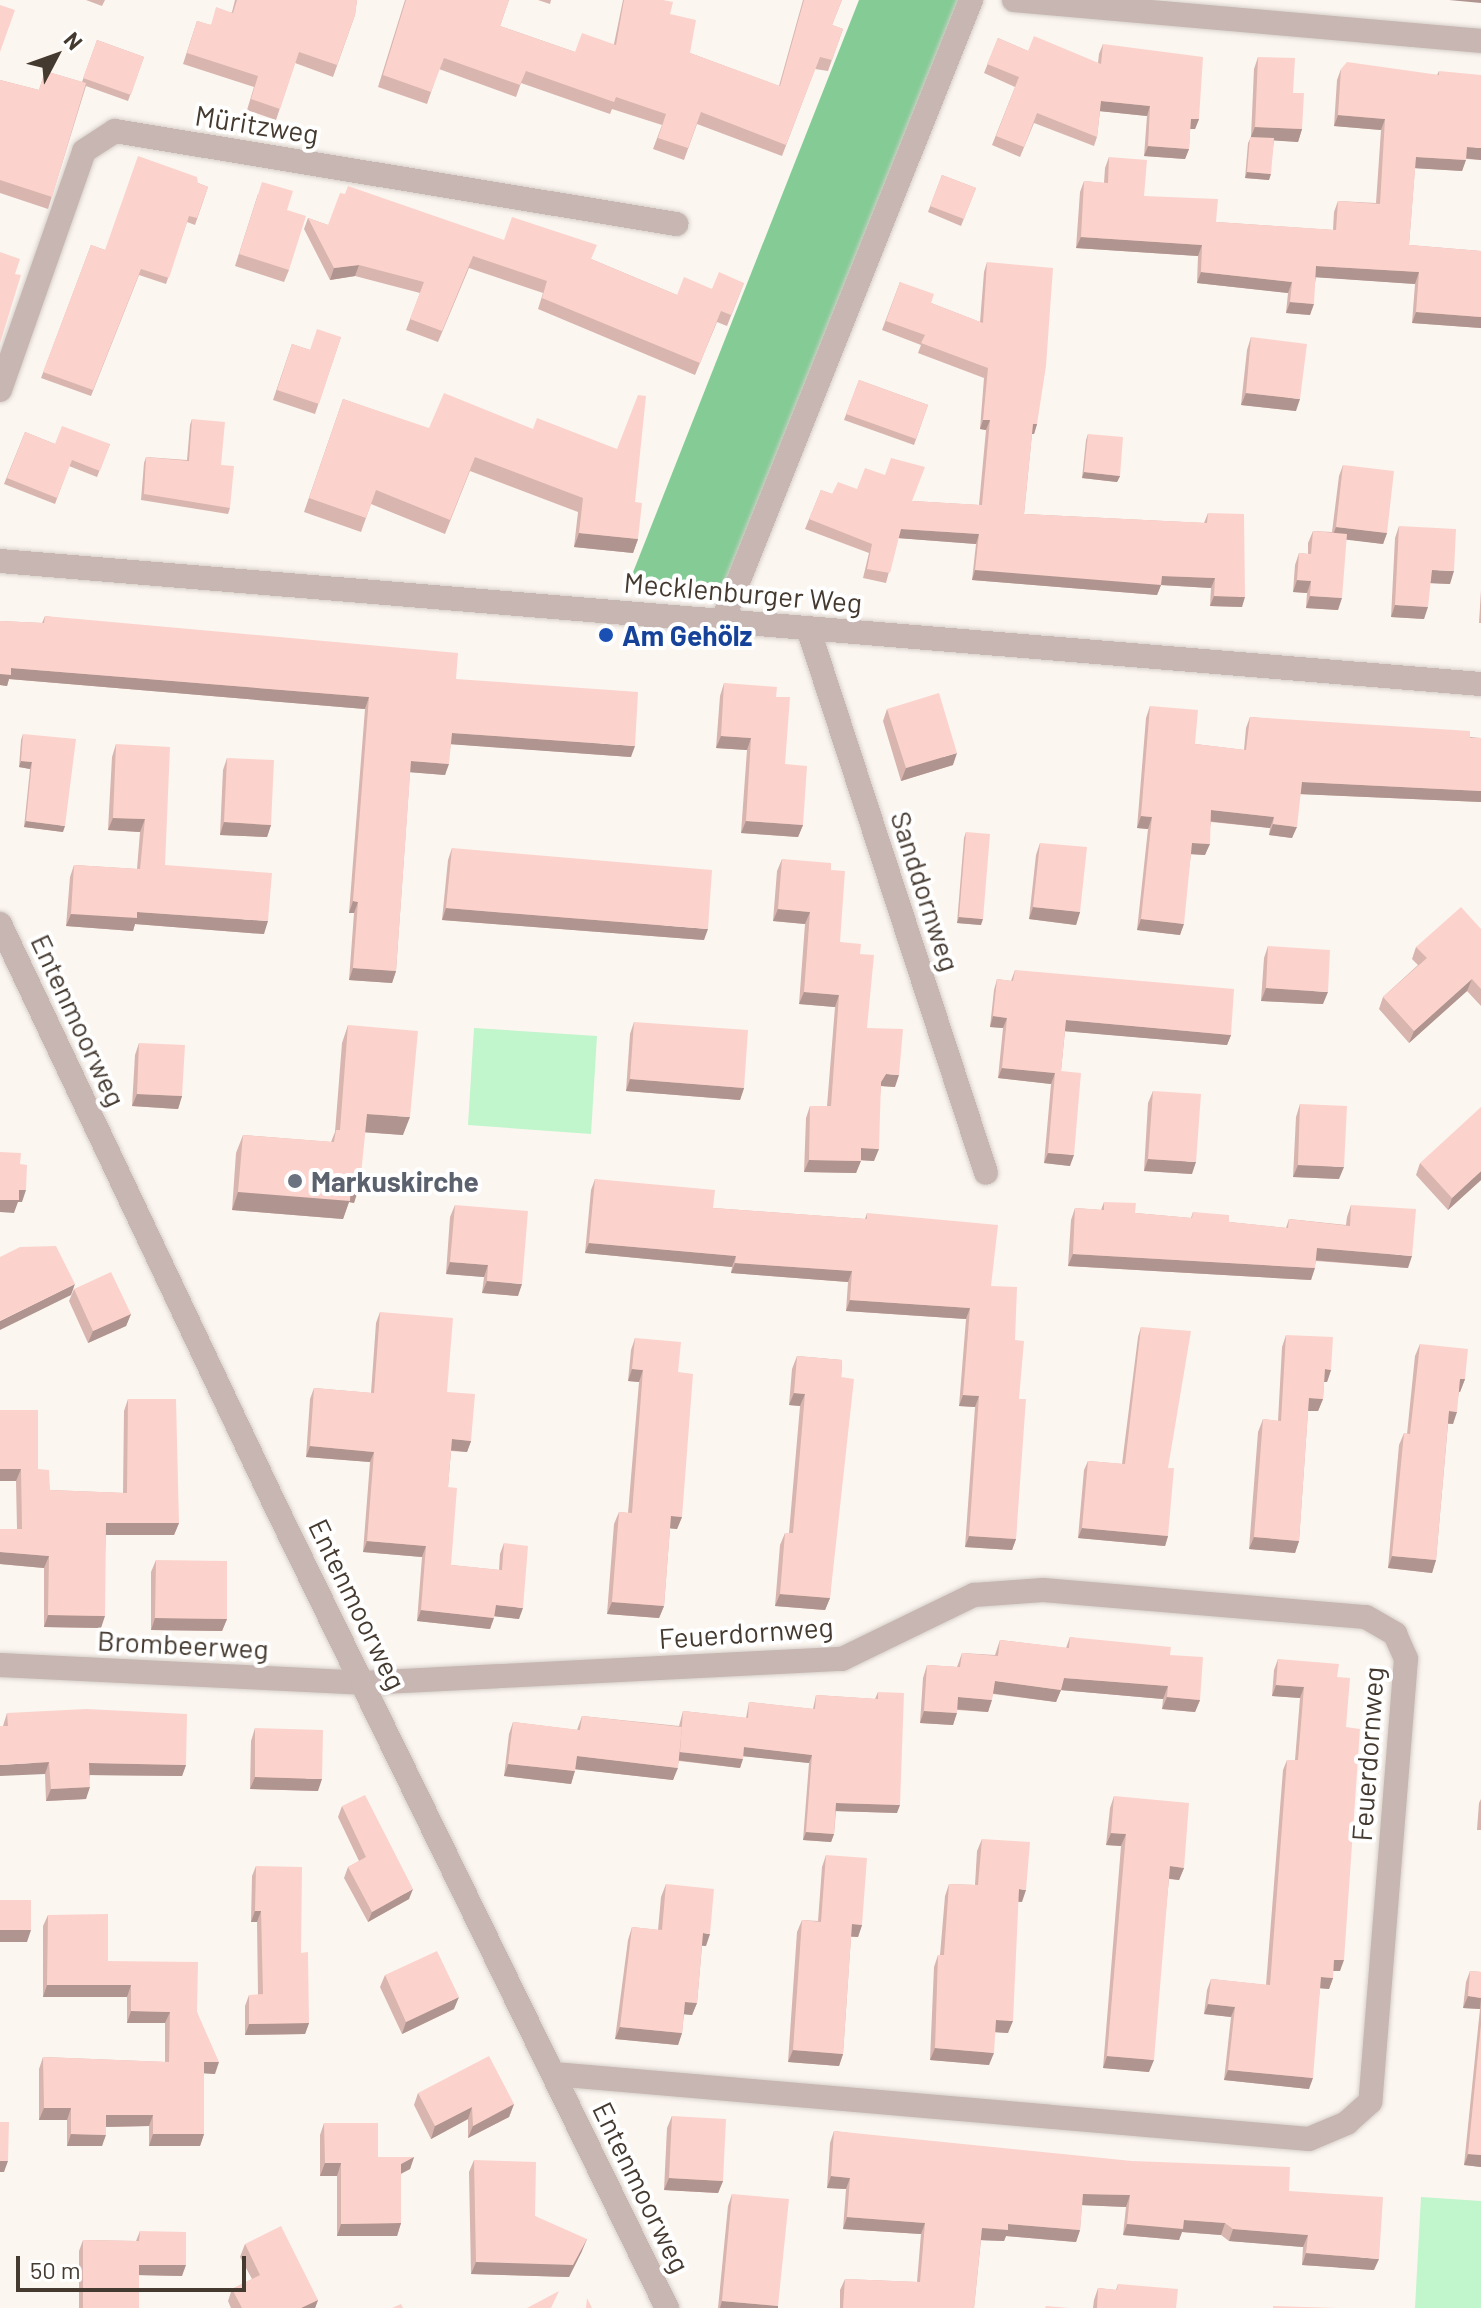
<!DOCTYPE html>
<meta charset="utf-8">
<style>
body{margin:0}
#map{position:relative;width:1481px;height:2308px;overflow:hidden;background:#fcf6f1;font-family:Barlow,sans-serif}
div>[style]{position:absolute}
.green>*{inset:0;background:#c1f5cb}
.forest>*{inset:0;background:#84cb95}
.roads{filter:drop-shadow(0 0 2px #d7d0ca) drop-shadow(0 0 2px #d7d0ca)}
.minor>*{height:24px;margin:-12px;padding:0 12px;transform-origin:12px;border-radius:12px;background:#c7b6b1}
.wall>*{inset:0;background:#d8b5af}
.shaded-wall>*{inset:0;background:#b0948f}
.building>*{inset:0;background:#fbd3cc}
.dots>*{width:22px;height:22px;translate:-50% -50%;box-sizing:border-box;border:4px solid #fff;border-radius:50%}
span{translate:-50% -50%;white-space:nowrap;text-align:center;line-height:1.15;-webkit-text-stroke:8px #fff;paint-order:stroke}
.street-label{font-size:28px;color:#453a30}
.transit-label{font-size:28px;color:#164399;font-weight:700}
.left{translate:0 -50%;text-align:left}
.worship-label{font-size:28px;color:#5b616d;font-weight:700}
.north{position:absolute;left:16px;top:16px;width:80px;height:80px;-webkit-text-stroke:6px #fff;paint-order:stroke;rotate:49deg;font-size:22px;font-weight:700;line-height:32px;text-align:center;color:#453a30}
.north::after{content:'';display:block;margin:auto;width:28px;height:36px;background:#453a30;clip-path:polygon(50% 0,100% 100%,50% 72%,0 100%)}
.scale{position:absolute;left:16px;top:2256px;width:230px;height:36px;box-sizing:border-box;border:4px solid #453a30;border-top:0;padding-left:10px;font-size:24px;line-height:28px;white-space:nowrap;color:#453a30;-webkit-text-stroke:6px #fff;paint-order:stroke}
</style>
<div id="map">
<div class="green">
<div style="clip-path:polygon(474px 1028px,597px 1036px,591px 1134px,468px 1125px)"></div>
<div style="clip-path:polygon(1421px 2197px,1481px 2201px,1481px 2308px,1415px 2308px)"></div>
</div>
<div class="forest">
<div style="clip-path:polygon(859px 0,978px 0,734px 592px,628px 585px)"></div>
</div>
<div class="roads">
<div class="minor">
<div style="left:1014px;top:0;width:469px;rotate:5deg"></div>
<div style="left:0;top:390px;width:253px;rotate:-70.6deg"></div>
<div style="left:84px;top:151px;width:37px;rotate:-33deg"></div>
<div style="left:115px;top:131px;width:569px;rotate:9.41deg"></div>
<div style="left:0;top:561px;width:1486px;rotate:4.75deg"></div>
<div style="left:723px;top:620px;width:668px;rotate:-68.2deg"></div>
<div style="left:808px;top:628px;width:573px;rotate:71.91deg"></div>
<div style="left:0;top:924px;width:643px;rotate:64.67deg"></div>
<div style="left:275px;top:1505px;width:894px;rotate:63.98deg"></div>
<div style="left:0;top:1665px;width:363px;rotate:2.8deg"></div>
<div style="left:363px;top:1683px;width:480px;rotate:-2.9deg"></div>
<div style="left:842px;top:1659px;width:147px;rotate:-25.9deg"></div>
<div style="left:974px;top:1595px;width:69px;rotate:-4.1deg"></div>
<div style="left:1043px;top:1590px;width:324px;rotate:4.8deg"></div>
<div style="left:1366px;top:1617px;width:34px;rotate:30deg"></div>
<div style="left:1395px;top:1634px;width:27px;rotate:66deg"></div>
<div style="left:1406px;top:1659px;width:444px;rotate:94.6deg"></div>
<div style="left:1370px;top:2102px;width:31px;rotate:138deg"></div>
<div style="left:1347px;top:2123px;width:41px;rotate:157.2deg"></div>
<div style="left:1309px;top:2139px;width:758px;rotate:-175.08deg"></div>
</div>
</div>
<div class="wall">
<div style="clip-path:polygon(86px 0,105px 0,102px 6px)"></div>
<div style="clip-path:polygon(235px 0,357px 0,355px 15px,333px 77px,295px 63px,276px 120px,247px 110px,254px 87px,183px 64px,197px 21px,210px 25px,232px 12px)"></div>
<div style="clip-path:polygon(405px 0,509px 0,500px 26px,575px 52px,614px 44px,623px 0,663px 0,690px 53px,779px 86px,803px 0,842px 0,832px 25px,843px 29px,828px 71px,815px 69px,782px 156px,697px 124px,684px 160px,653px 149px,662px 125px,612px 109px,610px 114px,521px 83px,516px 97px,439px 69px,427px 104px,378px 87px)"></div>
<div style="clip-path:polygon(538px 0,551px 0,550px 4px)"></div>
<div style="clip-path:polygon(998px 38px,1028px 51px,1098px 63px,1099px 54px,1103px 44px,1199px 119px,1195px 129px,1190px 129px,1189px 149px,1185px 159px,1144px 156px,1147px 116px,1100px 111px,1097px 137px,1094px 146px,1034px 123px,1020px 157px,992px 145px,1015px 87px,984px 73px)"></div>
<div style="clip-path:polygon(97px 40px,144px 57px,128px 101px,86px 86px,48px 209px,0 193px,0 80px,39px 90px,45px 71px,82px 82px)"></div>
<div style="clip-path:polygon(1258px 57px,1293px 93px,1302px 129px,1298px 142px,1274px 140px,1269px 180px,1245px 178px,1248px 143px,1251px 137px,1254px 69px)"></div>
<div style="clip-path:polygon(1341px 69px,1437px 75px,1439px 71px,1481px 160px,1466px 159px,1462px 171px,1415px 168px,1409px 245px,1481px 251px,1481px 328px,1412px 323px,1415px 284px,1316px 277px,1310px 315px,1286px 313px,1288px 293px,1197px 283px,1198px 256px,1076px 248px,1080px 192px,1084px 181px,1104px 183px,1105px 168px,1109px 157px,1144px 196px,1216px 222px,1333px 230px,1334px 212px,1338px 201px,1376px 203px,1381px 130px,1334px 126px,1337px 80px)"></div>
<div style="clip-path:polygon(942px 175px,976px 188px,961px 226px,928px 212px)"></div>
<div style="clip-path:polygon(198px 183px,208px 187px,195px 225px,187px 222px,166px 284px,139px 275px,91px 396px,41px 378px,91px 245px,105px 250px)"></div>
<div style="clip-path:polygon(258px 194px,287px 210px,289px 270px,284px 282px,235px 266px)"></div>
<div style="clip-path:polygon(308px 218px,328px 225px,504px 240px,591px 259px,677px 295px,744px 283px,727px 326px,717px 322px,695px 375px,538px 309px,543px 293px,469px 268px,438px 342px,406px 330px,420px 293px,355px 276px,330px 280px,304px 229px)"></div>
<div style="clip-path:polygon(987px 262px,1037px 424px,1034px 434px,1032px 434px,1024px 514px,1204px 523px,1208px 513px,1242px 607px,1210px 606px,1211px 588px,1161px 585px,1157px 595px,972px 580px,976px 544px,898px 538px,886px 583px,863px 578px,869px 553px,805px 529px,821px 490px,832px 494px,857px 489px,912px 501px,979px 505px,986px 430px,980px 429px,984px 378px,918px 353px,921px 345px,882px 330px,900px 282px,931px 303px,980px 322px,984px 272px)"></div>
<div style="clip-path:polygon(341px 337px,315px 414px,273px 400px,292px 344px,310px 350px)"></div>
<div style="clip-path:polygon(1251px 337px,1296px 411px,1241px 405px,1247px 350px)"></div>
<div style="clip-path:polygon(859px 380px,928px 405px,914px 445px,844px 420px)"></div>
<div style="clip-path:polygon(343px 399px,635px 502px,638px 539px,633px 553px,574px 547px,578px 512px,470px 471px,445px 534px,371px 504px,361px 532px,304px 512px)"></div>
<div style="clip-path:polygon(192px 419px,221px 465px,230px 508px,228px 514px,141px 500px,144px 463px,146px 457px,187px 460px,190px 425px)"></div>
<div style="clip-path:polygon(25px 432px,55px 444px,110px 444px,97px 477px,69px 466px,55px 504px,4px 484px)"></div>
<div style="clip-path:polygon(1088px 434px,1120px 476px,1117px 482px,1082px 478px,1086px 440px)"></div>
<div style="clip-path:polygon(1343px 465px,1387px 533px,1383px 544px,1346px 539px,1338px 610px,1306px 608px,1307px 593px,1293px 592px,1295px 565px,1299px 553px,1308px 554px,1308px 543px,1313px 531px,1332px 532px,1339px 476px)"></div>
<div style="clip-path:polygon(1399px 526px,1450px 584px,1430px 583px,1424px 619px,1391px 617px,1395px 538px)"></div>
<div style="clip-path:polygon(1481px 590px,1481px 623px,1479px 623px)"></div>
<div style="clip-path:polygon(45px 616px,456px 679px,631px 757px,451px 744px,445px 775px,410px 772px,396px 971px,392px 983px,349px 980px,354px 913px,349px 913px,365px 709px,9px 679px,7px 686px,0 685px,0 621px,42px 623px)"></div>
<div style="clip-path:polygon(724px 683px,776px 697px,785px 764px,803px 825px,798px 837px,741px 833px,747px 750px,716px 748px,720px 696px)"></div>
<div style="clip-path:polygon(1150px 706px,1195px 744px,1244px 750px,1246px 728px,1250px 717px,1481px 738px,1481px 809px,1481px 802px,1300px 794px,1292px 838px,1269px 835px,1270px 828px,1211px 822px,1205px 855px,1191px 854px,1180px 935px,1137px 930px,1148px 829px,1137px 828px,1146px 718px)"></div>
<div style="clip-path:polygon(887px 709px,953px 765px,901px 781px,883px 721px)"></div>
<div style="clip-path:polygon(23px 734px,63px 832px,24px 827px,30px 769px,19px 767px,21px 740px)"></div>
<div style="clip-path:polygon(116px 744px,165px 865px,264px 934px,135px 924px,133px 931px,66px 926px,70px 877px,74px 865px,137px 869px,140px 832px,108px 830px,112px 757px)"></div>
<div style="clip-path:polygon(227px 758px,271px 825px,267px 837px,220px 835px,223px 770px)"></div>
<div style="clip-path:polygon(966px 832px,981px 925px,957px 923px,964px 838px)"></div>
<div style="clip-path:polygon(1040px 843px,1080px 912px,1076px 925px,1029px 919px,1036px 855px)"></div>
<div style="clip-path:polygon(452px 848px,704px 940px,442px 920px,448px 860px)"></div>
<div style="clip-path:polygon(782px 859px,831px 870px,840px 942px,860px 954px,867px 1028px,895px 1087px,881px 1086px,874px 1161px,861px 1160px,856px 1173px,804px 1172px,806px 1118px,810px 1106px,827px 1106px,835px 1007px,799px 1004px,805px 924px,773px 921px,777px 871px)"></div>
<div style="clip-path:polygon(1481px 929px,1481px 1006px,1467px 991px,1409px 1043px,1379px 1009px,1383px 997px,1418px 965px,1412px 959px,1416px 947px)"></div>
<div style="clip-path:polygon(1268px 946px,1323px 1004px,1261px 1001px,1264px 958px)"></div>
<div style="clip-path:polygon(1015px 970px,1231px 1035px,1227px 1045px,1065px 1031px,1061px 1071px,1070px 1166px,1044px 1163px,1051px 1084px,998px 1078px,1003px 1028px,990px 1027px,994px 990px,997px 979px,1011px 981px)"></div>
<div style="clip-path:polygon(634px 1022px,744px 1088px,740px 1100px,626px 1091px,630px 1034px)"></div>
<div style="clip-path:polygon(348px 1025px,403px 1135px,365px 1132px,354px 1203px,349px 1202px,343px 1219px,232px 1210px,236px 1153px,243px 1135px,331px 1142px,335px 1132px,342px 1043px)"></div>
<div style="clip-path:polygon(139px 1043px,182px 1096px,178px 1109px,132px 1106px,135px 1055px)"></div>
<div style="clip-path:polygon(1153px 1091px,1192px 1174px,1144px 1171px,1148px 1103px)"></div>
<div style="clip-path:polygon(1300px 1104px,1339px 1179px,1293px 1177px,1296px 1117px)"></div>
<div style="clip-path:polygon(1420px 1163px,1481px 1180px,1448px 1210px,1416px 1175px)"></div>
<div style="clip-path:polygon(595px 1179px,713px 1208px,865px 1219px,867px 1213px,991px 1286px,1015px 1340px,1019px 1399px,1016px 1539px,1012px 1550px,965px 1547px,975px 1407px,959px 1406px,966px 1319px,846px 1311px,848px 1282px,731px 1273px,732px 1267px,585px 1253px,591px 1190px)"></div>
<div style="clip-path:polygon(1104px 1202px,1135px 1213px,1191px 1218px,1193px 1212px,1229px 1222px,1286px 1228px,1289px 1219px,1346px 1225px,1347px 1217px,1351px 1205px,1408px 1268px,1316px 1261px,1311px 1280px,1068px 1266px,1071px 1220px,1075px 1208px,1101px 1210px)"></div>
<div style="clip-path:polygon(455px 1205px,518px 1296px,482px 1293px,484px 1277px,446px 1274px,450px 1217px)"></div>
<div style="clip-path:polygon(74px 1289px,131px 1314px,126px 1326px,88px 1343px,69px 1301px)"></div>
<div style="clip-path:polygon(380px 1312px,447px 1392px,471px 1441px,467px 1452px,451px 1451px,448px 1487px,451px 1565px,499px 1570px,500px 1554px,504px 1543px,519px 1619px,494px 1616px,490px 1629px,417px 1621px,422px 1557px,363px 1552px,370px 1462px,306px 1457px,310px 1399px,314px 1388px,371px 1393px,376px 1323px)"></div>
<div style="clip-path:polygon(1141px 1327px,1168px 1468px,1168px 1536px,1165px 1546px,1078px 1538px,1084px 1470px,1088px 1461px,1122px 1464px,1138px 1337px)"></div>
<div style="clip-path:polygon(1286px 1335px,1331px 1370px,1327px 1382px,1324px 1382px,1323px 1399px,1318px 1411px,1308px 1411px,1299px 1541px,1295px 1553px,1249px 1549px,1258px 1432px,1263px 1419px,1278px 1421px,1282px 1347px)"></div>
<div style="clip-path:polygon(635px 1338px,678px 1372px,682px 1517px,677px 1529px,670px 1528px,664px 1606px,659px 1618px,607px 1614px,614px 1524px,619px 1512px,628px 1513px,639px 1382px,628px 1381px,631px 1350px)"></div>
<div style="clip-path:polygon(1420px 1344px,1465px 1379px,1460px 1392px,1459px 1392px,1453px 1424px,1448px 1424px,1436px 1560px,1432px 1573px,1388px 1568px,1399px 1445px,1404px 1433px,1407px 1434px,1415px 1356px)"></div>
<div style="clip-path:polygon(797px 1356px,842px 1360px,830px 1598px,825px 1610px,775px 1606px,780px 1545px,785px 1533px,789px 1533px,800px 1406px,789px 1405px,792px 1369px)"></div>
<div style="clip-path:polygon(128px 1399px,179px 1523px,174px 1535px,106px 1535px,101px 1628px,44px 1627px,44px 1568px,0 1564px,0 1529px,17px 1529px,16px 1481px,0 1481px,0 1410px,38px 1469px,50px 1490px,123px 1493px,124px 1411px)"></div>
<div style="clip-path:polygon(156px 1560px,227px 1619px,222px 1631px,151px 1630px,151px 1572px)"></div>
<div style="clip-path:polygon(1070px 1637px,1170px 1655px,1200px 1700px,1195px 1712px,1162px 1709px,1163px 1699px,1061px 1690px,1056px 1702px,993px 1694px,988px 1712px,957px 1710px,953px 1725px,920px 1723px,923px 1678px,927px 1665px,957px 1667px,962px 1653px,995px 1655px,1000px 1640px,1066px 1648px)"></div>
<div style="clip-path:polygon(1278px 1659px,1337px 1677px,1346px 1727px,1340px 1971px,1333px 1971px,1333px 1978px,1329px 1989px,1320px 1988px,1309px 2089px,1224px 2080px,1231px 2017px,1204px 2014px,1207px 1990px,1211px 1979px,1266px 1985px,1283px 1770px,1287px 1760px,1295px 1760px,1300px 1698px,1272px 1696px,1274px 1670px)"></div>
<div style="clip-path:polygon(878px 1692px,897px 1813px,836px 1811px,834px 1834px,831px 1842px,803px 1840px,809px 1763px,743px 1756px,740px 1768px,679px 1761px,673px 1780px,575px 1769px,571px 1784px,504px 1776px,509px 1734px,513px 1722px,577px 1730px,582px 1716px,679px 1726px,683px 1711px,746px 1718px,749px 1702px,813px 1709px,816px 1695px,875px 1699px)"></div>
<div style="clip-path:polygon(7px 1713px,186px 1765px,182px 1776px,90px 1775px,86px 1799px,46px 1801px,45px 1774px,3px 1726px)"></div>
<div style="clip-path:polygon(255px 1728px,318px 1791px,250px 1789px,251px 1741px)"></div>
<div style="clip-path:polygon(1114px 1796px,1184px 1868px,1179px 1880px,1169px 1879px,1149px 2072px,1103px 2068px,1121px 1846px,1106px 1845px,1110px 1808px)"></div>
<div style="clip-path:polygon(1481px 1799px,1481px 1830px,1477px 1830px,1479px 1803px)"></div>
<div style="clip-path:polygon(342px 1806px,409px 1899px,368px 1922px,344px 1878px,348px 1867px,359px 1861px,338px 1817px)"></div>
<div style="clip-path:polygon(982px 1839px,1022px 1902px,1018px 1902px,1008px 2033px,995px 2032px,989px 2065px,930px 2060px,934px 1967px,938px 1955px,940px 1955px,945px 1896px,949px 1884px,975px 1885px,977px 1851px)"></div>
<div style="clip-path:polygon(826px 1855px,862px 1925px,858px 1937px,851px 1937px,843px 2054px,839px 2066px,788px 2062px,797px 1932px,802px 1920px,818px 1921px,822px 1867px)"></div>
<div style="clip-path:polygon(256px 1866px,301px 1953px,309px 2023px,305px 2034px,245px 2035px,245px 2006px,249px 1995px,258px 1995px,257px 1922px,251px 1922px,252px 1876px)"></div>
<div style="clip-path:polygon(666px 1884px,706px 1946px,702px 1946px,697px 2003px,692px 2015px,684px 2014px,682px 2033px,678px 2045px,615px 2039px,628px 1940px,632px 1927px,658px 1930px,661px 1897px)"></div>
<div style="clip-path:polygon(48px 1915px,108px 1961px,197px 2012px,215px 2074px,204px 2073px,204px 2134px,200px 2146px,149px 2146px,149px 2126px,106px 2127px,102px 2146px,67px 2146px,67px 2120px,39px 2120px,39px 2069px,43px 2057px,165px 2062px,165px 2023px,127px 2023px,127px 1997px,43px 1997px,43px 1926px)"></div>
<div style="clip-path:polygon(1470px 1971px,1481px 1972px,1481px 2167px,1464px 2165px,1480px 2009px,1463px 2008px,1466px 1982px)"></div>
<div style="clip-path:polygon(385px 1975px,454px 2009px,402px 2034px,380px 1987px)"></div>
<div style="clip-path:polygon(418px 2093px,514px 2104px,509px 2117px,468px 2138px,468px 2119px,431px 2139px,414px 2105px)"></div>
<div style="clip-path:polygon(672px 2116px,723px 2181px,718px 2193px,664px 2190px,667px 2128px)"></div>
<div style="clip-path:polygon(324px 2123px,378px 2157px,414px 2157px,410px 2169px,401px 2174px,401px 2223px,397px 2236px,337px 2236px,337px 2176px,320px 2176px,320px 2135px)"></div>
<div style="clip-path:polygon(834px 2131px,1289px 2191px,1374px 2270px,1302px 2265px,1303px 2247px,1229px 2241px,1221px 2235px,1182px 2232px,1179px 2240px,1123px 2235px,1126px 2207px,1082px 2205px,1080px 2230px,1076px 2242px,1006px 2236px,1004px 2241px,981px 2240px,974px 2308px,840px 2308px,840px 2290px,845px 2279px,917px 2282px,921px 2234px,843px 2229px,846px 2189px,827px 2188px,830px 2143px)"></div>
<div style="clip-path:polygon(474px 2160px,535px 2216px,582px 2251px,569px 2277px,471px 2274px,469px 2172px)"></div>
<div style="clip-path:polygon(732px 2194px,778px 2308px,718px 2308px,728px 2206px)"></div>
<div style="clip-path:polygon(140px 2231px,182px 2276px,139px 2275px,139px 2308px,79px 2308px,79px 2251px,83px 2240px,136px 2241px)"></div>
<div style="clip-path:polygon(245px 2244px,318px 2300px,315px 2308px,231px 2308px,228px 2301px,232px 2289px,252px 2279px,240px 2257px)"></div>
<div style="clip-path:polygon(1118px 2284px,1176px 2308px,1093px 2308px,1094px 2300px,1098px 2288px,1116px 2290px)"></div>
</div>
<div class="shaded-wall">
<div style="clip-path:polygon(1449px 0,1481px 0,1481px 3px)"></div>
<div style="clip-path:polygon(1101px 101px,1150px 106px,1147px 116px,1098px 111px)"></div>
<div style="clip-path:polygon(1338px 115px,1385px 119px,1381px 130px,1334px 126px)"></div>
<div style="clip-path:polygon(1191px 119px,1199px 119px,1195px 129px,1187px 129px)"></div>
<div style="clip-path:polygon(1255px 127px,1302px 129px,1298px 142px,1250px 139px)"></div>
<div style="clip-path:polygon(1148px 146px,1189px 149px,1185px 159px,1144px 156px)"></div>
<div style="clip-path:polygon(1467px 147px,1481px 148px,1481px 160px,1463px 158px)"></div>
<div style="clip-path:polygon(1416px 157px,1466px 160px,1462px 171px,1412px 168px)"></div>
<div style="clip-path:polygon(1247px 172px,1271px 174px,1269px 180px,1245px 178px)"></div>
<div style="clip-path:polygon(1081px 237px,1202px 245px,1198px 256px,1076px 248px)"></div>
<div style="clip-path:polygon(359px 265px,355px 276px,330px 280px,334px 268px)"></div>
<div style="clip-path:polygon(1316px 266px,1419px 272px,1415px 284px,1312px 277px)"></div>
<div style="clip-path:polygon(1201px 272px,1292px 282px,1288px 293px,1197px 283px)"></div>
<div style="clip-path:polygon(1290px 302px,1314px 304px,1310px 315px,1286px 313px)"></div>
<div style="clip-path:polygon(1416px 312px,1481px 317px,1481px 328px,1412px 323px)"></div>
<div style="clip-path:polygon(1246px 393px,1300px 399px,1296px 411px,1241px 405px)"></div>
<div style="clip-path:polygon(983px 420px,990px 420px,986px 430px,980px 429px)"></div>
<div style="clip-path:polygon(1033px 424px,1037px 424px,1034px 434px,1029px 434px)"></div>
<div style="clip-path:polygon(1084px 472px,1120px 476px,1117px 482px,1082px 478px)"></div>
<div style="clip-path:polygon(1336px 527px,1387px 533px,1383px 544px,1332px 538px)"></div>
<div style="clip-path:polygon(901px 529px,979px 534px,976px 544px,897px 538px)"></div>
<div style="clip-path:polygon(579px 533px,638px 539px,633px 553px,574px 547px)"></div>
<div style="clip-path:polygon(975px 570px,1162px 576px,1215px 578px,1211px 588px,1161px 585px,1157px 595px,972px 580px)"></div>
<div style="clip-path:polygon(1432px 570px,1454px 571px,1450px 584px,1427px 583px)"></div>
<div style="clip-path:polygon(1297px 580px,1311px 581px,1307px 593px,1293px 592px)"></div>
<div style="clip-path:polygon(1214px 596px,1245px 597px,1242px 607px,1210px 606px)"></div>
<div style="clip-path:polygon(1310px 596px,1342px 598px,1338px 610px,1306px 608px)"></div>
<div style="clip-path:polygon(1395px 605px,1428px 607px,1424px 619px,1391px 617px)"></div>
<div style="clip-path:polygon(11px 668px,369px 697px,365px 709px,9px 679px,7px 686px,0 685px,0 674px)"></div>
<div style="clip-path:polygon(452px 733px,635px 746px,631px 757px,448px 744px)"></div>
<div style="clip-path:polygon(721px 736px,751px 738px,747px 750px,716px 748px)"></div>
<div style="clip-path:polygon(957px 753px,953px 765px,901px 781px,906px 768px)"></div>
<div style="clip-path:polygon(21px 761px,32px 762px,30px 769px,19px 767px)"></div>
<div style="clip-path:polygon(411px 761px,449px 764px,445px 775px,407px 772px)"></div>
<div style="clip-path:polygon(1302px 782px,1481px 791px,1481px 802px,1298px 794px)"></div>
<div style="clip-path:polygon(1211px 810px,1274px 817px,1270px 828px,1207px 821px)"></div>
<div style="clip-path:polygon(1141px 816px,1152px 817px,1148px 829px,1137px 828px)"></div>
<div style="clip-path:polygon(113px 818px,145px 819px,140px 832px,108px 830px)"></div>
<div style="clip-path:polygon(26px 821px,65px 826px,63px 832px,24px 827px)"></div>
<div style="clip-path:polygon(746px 821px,803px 825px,798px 837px,741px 833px)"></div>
<div style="clip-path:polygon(224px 822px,271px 825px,267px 837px,220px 835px)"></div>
<div style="clip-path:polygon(1273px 824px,1297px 827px,1292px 838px,1269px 835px)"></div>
<div style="clip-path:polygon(1192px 843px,1210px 844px,1205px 855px,1188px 854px)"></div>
<div style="clip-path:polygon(353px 901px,358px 902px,354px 913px,349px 913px)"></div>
<div style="clip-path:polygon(1033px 907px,1080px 912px,1076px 925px,1029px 919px)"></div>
<div style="clip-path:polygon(446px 908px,708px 929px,704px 940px,442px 920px)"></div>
<div style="clip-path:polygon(778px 909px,810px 912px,805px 924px,773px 921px)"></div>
<div style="clip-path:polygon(137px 912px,268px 921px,264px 934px,135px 924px,133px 931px,66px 926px,71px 914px)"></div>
<div style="clip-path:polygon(959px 917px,983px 919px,981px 925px,957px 923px)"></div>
<div style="clip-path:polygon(1141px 919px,1184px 924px,1180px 935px,1137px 930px)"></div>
<div style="clip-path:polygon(353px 968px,396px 971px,392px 983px,349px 980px)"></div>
<div style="clip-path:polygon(1472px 979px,1467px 991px,1409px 1043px,1414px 1031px)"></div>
<div style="clip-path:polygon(1266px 988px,1328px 992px,1323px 1004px,1261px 1001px)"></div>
<div style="clip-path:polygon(804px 992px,839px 995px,835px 1007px,799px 1004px)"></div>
<div style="clip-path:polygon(993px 1016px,1007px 1018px,1003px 1028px,990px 1027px)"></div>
<div style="clip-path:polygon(1066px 1020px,1231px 1035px,1227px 1045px,1062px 1031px)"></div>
<div style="clip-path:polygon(1002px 1068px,1055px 1073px,1051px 1084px,998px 1078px)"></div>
<div style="clip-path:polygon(886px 1074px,899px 1075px,895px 1087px,881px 1086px,881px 1082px)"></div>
<div style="clip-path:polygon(630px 1079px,744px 1088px,740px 1100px,626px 1091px)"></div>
<div style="clip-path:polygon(137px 1094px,182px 1096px,178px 1109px,132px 1106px)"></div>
<div style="clip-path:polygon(367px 1114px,410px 1117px,403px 1135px,360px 1132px)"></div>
<div style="clip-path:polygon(861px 1148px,879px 1149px,874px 1161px,857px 1160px)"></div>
<div style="clip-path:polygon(1048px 1153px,1074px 1155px,1070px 1166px,1044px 1163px)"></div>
<div style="clip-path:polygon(1148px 1159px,1196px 1162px,1192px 1174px,1144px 1171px)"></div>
<div style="clip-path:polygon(809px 1160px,861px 1161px,856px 1173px,804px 1172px)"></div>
<div style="clip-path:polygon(1298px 1165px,1344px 1167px,1339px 1179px,1293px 1177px)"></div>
<div style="clip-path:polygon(1481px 1171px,1481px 1180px,1448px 1210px,1452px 1198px)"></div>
<div style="clip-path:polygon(351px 1184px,360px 1185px,354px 1203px,349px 1202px,343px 1219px,232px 1210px,238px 1192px)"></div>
<div style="clip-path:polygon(19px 1190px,26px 1190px,22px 1202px,18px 1202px,14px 1213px,0 1212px,0 1200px)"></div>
<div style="clip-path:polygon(589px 1243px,736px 1256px,732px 1267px,585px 1253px)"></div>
<div style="clip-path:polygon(1317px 1248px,1412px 1256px,1408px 1268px,1313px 1260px)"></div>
<div style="clip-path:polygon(1073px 1254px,1315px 1268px,1311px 1280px,1068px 1266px)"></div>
<div style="clip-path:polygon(450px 1262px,488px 1265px,484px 1277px,446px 1274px)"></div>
<div style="clip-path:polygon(735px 1263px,852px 1271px,848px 1282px,731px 1273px)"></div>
<div style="clip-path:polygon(487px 1281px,522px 1284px,518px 1296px,482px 1293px)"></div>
<div style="clip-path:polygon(75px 1284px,71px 1295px,0 1330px,0 1321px)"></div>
<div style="clip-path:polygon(850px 1300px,970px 1308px,966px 1319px,846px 1311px)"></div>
<div style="clip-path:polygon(131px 1314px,126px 1326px,88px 1343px,93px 1331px)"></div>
<div style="clip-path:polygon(632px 1369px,643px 1370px,639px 1382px,628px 1381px)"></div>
<div style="clip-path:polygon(1325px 1369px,1331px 1370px,1327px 1382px,1320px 1382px)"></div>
<div style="clip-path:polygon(1460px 1379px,1465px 1379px,1460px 1392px,1456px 1391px)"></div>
<div style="clip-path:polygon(794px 1393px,805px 1394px,800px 1406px,789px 1405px)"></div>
<div style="clip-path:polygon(963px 1395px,979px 1396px,975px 1407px,959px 1406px)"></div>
<div style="clip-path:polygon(1309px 1398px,1323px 1399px,1318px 1411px,1305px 1411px)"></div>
<div style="clip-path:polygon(1449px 1411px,1457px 1412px,1453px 1424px,1445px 1423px)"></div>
<div style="clip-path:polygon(452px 1439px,471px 1441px,467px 1452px,448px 1450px)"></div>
<div style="clip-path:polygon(310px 1446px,374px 1452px,370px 1462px,306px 1457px)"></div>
<div style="clip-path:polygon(0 1469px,21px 1469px,16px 1481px,0 1481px)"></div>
<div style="clip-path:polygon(671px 1516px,682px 1517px,677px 1529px,666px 1528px)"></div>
<div style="clip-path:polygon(106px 1523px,179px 1523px,174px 1535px,102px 1535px)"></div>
<div style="clip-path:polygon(1082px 1528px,1168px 1536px,1165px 1546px,1078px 1538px)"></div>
<div style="clip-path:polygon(969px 1536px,1016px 1539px,1012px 1550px,965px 1547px)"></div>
<div style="clip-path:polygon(1254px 1537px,1299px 1541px,1295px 1553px,1249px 1549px)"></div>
<div style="clip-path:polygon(367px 1541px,426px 1546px,422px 1557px,363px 1552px)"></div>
<div style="clip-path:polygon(0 1552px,49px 1556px,44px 1568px,0 1564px)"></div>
<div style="clip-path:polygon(1392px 1556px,1436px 1560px,1432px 1573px,1388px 1568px)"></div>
<div style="clip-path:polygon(780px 1594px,830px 1598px,825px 1610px,775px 1606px)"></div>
<div style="clip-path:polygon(612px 1602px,664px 1606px,659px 1618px,607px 1614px)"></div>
<div style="clip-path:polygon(496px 1605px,523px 1608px,519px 1619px,492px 1616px)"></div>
<div style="clip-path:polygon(421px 1610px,494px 1618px,490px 1629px,417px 1621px)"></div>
<div style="clip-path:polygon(48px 1615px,105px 1616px,101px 1628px,44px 1627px)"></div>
<div style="clip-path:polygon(155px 1618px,227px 1619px,222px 1631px,151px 1630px)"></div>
<div style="clip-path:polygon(1064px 1678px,1168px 1686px,1163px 1699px,1060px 1690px)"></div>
<div style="clip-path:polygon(995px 1681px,1061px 1690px,1056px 1702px,990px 1693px)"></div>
<div style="clip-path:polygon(1276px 1685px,1304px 1687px,1300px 1698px,1272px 1696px)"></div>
<div style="clip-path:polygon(958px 1697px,992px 1700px,988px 1712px,954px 1709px)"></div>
<div style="clip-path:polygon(1167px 1697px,1200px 1700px,1195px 1712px,1162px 1709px)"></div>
<div style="clip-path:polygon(924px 1711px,957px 1713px,953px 1725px,920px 1723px)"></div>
<div style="clip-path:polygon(744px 1747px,812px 1755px,809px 1763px,741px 1756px)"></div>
<div style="clip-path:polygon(679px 1752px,743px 1759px,740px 1768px,676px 1760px)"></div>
<div style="clip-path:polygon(577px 1756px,678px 1768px,673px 1780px,573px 1769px)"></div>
<div style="clip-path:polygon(49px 1762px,45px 1774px,0 1776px,0 1765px)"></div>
<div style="clip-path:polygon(89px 1763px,186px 1765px,182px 1776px,85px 1775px)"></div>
<div style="clip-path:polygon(508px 1764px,575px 1771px,571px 1784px,504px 1776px)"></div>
<div style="clip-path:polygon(255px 1777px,322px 1779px,318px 1791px,250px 1789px)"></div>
<div style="clip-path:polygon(90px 1787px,86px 1799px,46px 1801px,51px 1789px)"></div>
<div style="clip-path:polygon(836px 1803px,900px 1805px,897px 1813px,833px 1811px)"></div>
<div style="clip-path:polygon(806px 1832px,834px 1834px,831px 1842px,803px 1840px)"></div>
<div style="clip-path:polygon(1111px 1833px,1126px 1834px,1121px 1846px,1106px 1845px)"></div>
<div style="clip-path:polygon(1170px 1866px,1184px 1868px,1179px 1880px,1165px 1878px)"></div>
<div style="clip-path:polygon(413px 1889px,409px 1899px,368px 1922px,372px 1912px)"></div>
<div style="clip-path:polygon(1019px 1889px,1026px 1890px,1022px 1902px,1015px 1901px)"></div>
<div style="clip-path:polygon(255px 1911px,261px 1911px,257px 1922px,251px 1922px)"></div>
<div style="clip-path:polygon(852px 1924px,862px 1925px,858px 1937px,848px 1936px)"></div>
<div style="clip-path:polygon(0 1930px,31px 1930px,27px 1942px,0 1942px)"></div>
<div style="clip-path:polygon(703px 1933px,710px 1934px,706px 1946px,698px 1945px)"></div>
<div style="clip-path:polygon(1334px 1960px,1344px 1960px,1340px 1971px,1330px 1971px)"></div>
<div style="clip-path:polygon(1321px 1977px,1333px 1978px,1329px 1989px,1317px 1988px)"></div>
<div style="clip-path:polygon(47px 1985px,131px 1985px,127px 1997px,43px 1997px)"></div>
<div style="clip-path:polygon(1468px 1996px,1481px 1998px,1480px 2009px,1463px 2008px)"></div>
<div style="clip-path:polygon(459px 1997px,454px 2009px,402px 2034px,406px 2022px)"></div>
<div style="clip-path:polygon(685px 2002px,697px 2003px,692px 2015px,681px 2014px)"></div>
<div style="clip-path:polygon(1208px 2004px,1235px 2007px,1231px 2017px,1204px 2014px)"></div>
<div style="clip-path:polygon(131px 2011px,170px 2012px,165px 2023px,127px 2023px)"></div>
<div style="clip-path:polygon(996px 2020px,1013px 2021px,1008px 2033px,992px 2032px)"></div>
<div style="clip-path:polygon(309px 2023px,305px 2034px,245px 2035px,249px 2024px)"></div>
<div style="clip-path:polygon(620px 2027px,682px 2033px,678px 2045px,615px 2039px)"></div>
<div style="clip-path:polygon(935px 2048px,994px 2053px,989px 2065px,930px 2060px)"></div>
<div style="clip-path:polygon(793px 2050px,843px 2054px,839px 2066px,788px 2062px)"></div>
<div style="clip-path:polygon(1107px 2056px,1154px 2060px,1149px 2072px,1103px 2068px)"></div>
<div style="clip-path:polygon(204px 2062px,219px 2062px,215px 2074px,199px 2073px)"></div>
<div style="clip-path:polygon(1228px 2070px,1313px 2078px,1309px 2089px,1224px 2080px)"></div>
<div style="clip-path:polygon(514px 2104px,509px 2117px,468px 2138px,473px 2126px)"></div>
<div style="clip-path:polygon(472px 2107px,468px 2119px,431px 2139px,435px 2126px)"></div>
<div style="clip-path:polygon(44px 2108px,71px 2108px,67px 2120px,39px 2120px)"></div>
<div style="clip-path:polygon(106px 2115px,153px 2115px,149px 2126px,102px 2127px)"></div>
<div style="clip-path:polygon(71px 2134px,106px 2135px,102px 2146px,67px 2146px)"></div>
<div style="clip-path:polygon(153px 2134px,204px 2134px,200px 2146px,149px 2146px)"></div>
<div style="clip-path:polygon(1468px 2154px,1481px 2155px,1481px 2167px,1464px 2165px)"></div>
<div style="clip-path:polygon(414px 2157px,410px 2169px,396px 2176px,401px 2164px)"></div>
<div style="clip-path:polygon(0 2161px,8px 2161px,4px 2172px,0 2172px)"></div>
<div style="clip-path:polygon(325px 2163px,341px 2163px,337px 2176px,320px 2176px)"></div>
<div style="clip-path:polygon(831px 2176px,850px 2178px,846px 2189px,827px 2188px)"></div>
<div style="clip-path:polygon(669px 2178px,723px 2181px,718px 2193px,664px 2190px)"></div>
<div style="clip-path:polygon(1083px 2194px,1130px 2195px,1126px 2207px,1079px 2205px)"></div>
<div style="clip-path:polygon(847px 2217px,925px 2223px,921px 2234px,843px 2229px)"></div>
<div style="clip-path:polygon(1184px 2220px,1225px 2223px,1221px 2235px,1182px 2232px,1179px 2240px,1123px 2235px,1127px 2224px)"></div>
<div style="clip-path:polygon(401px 2223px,397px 2236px,337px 2236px,341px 2224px)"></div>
<div style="clip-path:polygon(1008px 2224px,1080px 2230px,1076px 2242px,1006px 2236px,1004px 2241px,977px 2240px,982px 2228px)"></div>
<div style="clip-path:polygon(1233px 2229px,1308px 2235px,1303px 2247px,1229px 2241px)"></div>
<div style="clip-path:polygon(587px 2239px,582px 2251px,569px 2277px,471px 2274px,476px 2262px)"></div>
<div style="clip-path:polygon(1306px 2253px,1379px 2259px,1374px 2270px,1302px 2265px)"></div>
<div style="clip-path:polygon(139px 2265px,186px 2265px,182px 2276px,135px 2275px)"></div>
<div style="clip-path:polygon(318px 2300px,315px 2308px,301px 2308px)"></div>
<div style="clip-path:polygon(722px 2301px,778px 2306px,778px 2308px,720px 2308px)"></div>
</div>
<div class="building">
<div style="clip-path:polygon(237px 0,357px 0,355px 15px,337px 65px,299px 52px,280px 109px,251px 99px,258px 76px,187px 53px,197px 21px,211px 25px,216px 7px,233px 13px)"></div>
<div style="clip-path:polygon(406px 0,509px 0,500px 26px,575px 52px,582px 33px,616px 45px,624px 0,663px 0,673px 2px,670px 14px,696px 20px,690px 53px,780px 86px,804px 0,842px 0,832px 25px,843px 29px,832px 60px,820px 57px,786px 145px,701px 112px,688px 148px,658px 138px,666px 114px,616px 97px,614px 102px,526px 71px,520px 85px,444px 58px,431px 92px,383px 75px)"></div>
<div style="clip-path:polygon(0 5px,15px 10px,0 52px)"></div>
<div style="clip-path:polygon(1034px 36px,1101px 64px,1103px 44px,1203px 57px,1199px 119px,1191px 119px,1189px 149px,1148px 146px,1150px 106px,1101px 101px,1097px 137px,1037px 113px,1024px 147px,996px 136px,1019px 77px,987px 64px,998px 38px,1028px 51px)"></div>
<div style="clip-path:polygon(97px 40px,144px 57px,131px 95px,83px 78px)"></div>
<div style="clip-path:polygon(1258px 57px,1295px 58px,1293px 93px,1304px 93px,1302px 129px,1255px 127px)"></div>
<div style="clip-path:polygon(1347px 62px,1439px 75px,1439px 71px,1481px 75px,1481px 148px,1467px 147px,1466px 160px,1416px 157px,1409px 245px,1481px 251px,1481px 317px,1416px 312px,1419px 272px,1316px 266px,1314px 304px,1290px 302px,1292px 282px,1201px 272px,1202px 245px,1081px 237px,1084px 181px,1108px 183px,1109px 157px,1147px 160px,1144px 196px,1218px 199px,1216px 222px,1336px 230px,1338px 201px,1380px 204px,1385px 119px,1338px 115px,1341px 69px)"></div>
<div style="clip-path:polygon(45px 71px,86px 83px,52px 197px,0 180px,0 80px,39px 90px)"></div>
<div style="clip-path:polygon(1250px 137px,1274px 138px,1271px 174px,1247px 172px)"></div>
<div style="clip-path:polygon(138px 156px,197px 177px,198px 183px,208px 187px,197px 218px,189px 216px,169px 278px,141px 269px,93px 390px,43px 372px,91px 245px,105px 250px)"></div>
<div style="clip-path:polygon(942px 175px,976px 188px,964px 219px,930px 206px)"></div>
<div style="clip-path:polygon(262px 182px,293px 191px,287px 210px,306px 216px,289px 270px,239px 254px)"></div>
<div style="clip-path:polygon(348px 186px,504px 240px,512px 217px,597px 245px,591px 259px,677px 295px,684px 277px,712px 289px,719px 272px,744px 283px,731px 315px,721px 311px,700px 363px,542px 298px,547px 281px,473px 256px,442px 331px,410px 319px,424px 282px,359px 265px,334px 268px,308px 218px,328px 225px,340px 193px,345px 194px)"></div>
<div style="clip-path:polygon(0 252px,20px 259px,15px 274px,21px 275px,0 343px)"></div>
<div style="clip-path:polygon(987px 262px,1053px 268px,1046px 366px,1037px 424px,1033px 424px,1024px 514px,1207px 523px,1208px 513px,1244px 514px,1245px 597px,1214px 596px,1215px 578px,1162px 576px,1161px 585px,975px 570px,979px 534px,901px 529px,890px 573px,867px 569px,872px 544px,809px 519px,821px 490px,832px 494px,838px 482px,857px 489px,865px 468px,885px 475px,891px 458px,925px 467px,912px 501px,982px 505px,990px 420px,983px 420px,988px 368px,921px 343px,925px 335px,886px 321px,900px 282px,934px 294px,931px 303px,983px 323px)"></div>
<div style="clip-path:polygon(317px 329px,341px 337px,319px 404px,277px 390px,292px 344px,310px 350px)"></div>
<div style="clip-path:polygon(1251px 337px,1307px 344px,1300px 399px,1246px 393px)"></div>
<div style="clip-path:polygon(859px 380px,928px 405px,916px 439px,846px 414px)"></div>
<div style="clip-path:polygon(444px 393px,533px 429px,537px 418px,617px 449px,638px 395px,646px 396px,635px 502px,642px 503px,638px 539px,579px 533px,583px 498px,475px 457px,450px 520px,376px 490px,366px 518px,309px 498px,343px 399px,429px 428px)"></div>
<div style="clip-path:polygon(192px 419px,225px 422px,221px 465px,234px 466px,230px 508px,144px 494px,146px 457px,189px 461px)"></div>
<div style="clip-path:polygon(62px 426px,110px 444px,100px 471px,72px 460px,57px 498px,7px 478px,25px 432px,55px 444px)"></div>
<div style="clip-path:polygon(1088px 434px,1123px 437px,1120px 476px,1084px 472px)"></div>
<div style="clip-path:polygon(1343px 465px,1394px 471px,1387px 533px,1336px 527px)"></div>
<div style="clip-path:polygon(1399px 526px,1456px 529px,1454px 571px,1432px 570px,1428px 607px,1395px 605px)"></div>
<div style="clip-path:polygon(1313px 531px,1347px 534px,1342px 598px,1310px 596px,1311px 581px,1297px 580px,1299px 553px,1311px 554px)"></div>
<div style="clip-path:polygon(45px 616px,458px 653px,456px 679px,638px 692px,635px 746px,452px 733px,449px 764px,411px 761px,396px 971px,353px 968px,358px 902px,353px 901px,369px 697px,11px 668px,11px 675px,0 674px,0 621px,44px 623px)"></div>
<div style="clip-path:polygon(724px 683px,777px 687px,776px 697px,790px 697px,785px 764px,807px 766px,803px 825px,746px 821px,751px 738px,721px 736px)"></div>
<div style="clip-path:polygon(939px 693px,957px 753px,906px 768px,887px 709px)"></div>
<div style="clip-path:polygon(1150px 706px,1198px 710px,1195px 744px,1246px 750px,1250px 717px,1470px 731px,1470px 738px,1481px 738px,1481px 791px,1302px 782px,1297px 827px,1273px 824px,1274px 817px,1211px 810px,1210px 844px,1192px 843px,1184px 924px,1141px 919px,1152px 817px,1141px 816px)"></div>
<div style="clip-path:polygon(23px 734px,76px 739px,65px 826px,26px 821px,32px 762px,21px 761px)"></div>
<div style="clip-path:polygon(116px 744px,170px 747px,165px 865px,272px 873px,268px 921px,137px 912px,137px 918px,71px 914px,74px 865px,140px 869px,145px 819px,113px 818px)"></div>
<div style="clip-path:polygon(227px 758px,274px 760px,271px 825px,224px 822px)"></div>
<div style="clip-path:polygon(966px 832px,990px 834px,983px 919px,959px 917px)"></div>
<div style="clip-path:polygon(1040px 843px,1087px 847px,1080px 912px,1033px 907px)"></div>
<div style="clip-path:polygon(452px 848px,712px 870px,708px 929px,446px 908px)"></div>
<div style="clip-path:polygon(782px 859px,831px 863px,831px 870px,845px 871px,840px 942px,861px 944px,860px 954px,874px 955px,867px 1028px,903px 1029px,899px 1075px,886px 1074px,881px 1082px,879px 1149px,861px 1148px,861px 1161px,809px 1160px,810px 1106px,831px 1106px,839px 995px,804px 992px,810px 912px,778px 909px)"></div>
<div style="clip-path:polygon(1461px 907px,1481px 929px,1481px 989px,1472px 979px,1414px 1031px,1383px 997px,1427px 958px,1416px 947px)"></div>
<div style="clip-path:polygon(1268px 946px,1330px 950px,1328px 992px,1266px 988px)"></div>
<div style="clip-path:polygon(1015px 970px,1234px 989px,1231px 1035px,1066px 1020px,1061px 1071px,1081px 1073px,1074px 1155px,1048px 1153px,1055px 1073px,1002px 1068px,1007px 1018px,993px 1016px,997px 979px,1013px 981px)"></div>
<div style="clip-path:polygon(634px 1022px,748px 1030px,744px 1088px,630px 1079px)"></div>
<div style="clip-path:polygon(348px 1025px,418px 1031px,410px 1117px,367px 1114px,360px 1185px,351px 1184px,350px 1201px,238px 1192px,243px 1135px,334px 1142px,336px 1130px,340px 1130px)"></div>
<div style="clip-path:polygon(139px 1043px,185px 1045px,182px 1096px,137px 1094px)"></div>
<div style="clip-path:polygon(1153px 1091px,1201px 1094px,1196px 1162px,1148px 1159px)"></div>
<div style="clip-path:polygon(1300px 1104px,1347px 1106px,1344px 1167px,1298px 1165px)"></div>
<div style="clip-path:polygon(1481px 1107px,1481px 1171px,1452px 1198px,1420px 1163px)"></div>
<div style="clip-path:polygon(0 1152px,21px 1153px,20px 1164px,27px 1165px,26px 1190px,19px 1190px,19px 1200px,0 1200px)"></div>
<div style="clip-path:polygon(595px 1179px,715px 1190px,713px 1208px,867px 1219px,867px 1213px,998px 1225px,991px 1286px,1017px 1287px,1015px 1340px,1024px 1341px,1019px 1399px,1026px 1399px,1016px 1539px,969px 1536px,979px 1396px,963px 1395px,970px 1308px,850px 1300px,852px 1271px,735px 1263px,736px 1256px,589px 1243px)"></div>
<div style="clip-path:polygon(1104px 1202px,1136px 1203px,1135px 1213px,1192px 1218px,1193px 1212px,1229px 1215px,1229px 1222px,1288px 1228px,1289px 1219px,1350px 1226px,1351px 1205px,1416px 1209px,1412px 1256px,1317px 1248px,1315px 1268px,1073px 1254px,1075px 1208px,1104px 1210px)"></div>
<div style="clip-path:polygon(455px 1205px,528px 1211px,522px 1284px,487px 1281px,488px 1265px,450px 1262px)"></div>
<div style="clip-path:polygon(56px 1246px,75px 1284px,0 1321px,0 1257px,20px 1247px)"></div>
<div style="clip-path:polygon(111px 1272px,131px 1314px,93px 1331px,74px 1289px)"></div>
<div style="clip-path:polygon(380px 1312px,453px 1318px,447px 1392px,475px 1394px,471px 1441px,452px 1439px,448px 1487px,457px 1488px,451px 1565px,502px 1570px,504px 1543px,528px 1546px,523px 1608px,496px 1605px,494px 1618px,421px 1610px,426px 1546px,367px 1541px,374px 1452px,310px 1446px,314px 1388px,374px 1393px)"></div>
<div style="clip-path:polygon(1141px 1327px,1191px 1331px,1168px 1468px,1174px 1468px,1168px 1536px,1082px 1528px,1088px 1461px,1125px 1464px)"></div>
<div style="clip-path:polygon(1286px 1335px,1333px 1337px,1331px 1370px,1325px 1369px,1323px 1399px,1309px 1398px,1299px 1541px,1254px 1537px,1263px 1419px,1281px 1421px)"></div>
<div style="clip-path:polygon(635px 1338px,681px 1342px,678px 1372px,693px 1374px,682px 1517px,671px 1516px,664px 1606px,612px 1602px,619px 1512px,632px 1513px,643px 1370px,632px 1369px)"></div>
<div style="clip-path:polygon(1420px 1344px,1468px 1349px,1465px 1379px,1460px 1379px,1457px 1412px,1449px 1411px,1436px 1560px,1392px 1556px,1404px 1433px,1410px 1434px)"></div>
<div style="clip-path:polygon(797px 1356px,842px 1360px,841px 1377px,854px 1379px,830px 1598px,780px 1594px,785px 1533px,793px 1533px,805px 1394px,794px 1393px)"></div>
<div style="clip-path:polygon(128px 1399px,176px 1399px,179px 1523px,106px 1523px,105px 1616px,48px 1615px,49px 1556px,0 1552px,0 1529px,22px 1529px,21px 1469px,0 1469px,0 1410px,38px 1410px,38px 1469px,49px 1470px,50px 1490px,127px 1493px)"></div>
<div style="clip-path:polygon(156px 1560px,227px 1561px,227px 1619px,155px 1618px)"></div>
<div style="clip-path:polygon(1070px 1637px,1171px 1647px,1170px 1655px,1203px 1657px,1200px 1700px,1167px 1697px,1168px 1686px,1064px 1678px,1061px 1690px,995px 1681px,992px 1700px,958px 1697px,957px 1713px,924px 1711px,927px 1665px,960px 1667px,962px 1653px,998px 1656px,1000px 1640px,1069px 1648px)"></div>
<div style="clip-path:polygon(1278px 1659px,1339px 1664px,1337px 1677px,1350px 1678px,1346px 1727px,1360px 1729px,1344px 1960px,1334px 1960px,1333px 1978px,1321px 1977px,1313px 2078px,1228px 2070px,1235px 2007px,1208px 2004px,1211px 1979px,1270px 1985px,1287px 1760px,1298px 1760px,1304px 1687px,1276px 1685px)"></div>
<div style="clip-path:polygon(878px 1692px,904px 1693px,900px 1805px,836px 1803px,834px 1834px,806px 1832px,812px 1755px,744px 1747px,743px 1759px,680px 1752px,683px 1711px,748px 1718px,749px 1702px,815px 1709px,816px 1695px,878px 1699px)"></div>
<div style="clip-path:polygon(86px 1709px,187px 1714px,186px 1765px,89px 1763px,90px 1787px,51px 1789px,49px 1762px,0 1765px,0 1726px,8px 1726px,7px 1713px)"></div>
<div style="clip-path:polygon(582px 1716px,682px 1727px,678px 1768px,577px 1756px,575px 1771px,508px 1764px,513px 1722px,580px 1730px)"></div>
<div style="clip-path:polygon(255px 1728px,323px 1730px,322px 1779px,255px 1777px)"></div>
<div style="clip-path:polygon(365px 1795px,413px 1889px,372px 1912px,348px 1867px,366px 1857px,342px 1806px)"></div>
<div style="clip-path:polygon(1114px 1796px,1189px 1803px,1184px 1868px,1170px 1866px,1154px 2060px,1107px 2056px,1126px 1834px,1111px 1833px)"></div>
<div style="clip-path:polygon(982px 1839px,1030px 1842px,1026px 1890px,1019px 1889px,1013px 2021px,996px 2020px,994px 2053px,935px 2048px,938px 1955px,944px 1955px,949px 1884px,978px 1885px)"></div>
<div style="clip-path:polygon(826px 1855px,867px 1858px,862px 1925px,852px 1924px,843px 2054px,793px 2050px,802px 1920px,821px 1922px)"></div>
<div style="clip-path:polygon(256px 1866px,302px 1867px,301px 1953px,308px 1952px,309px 2023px,249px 2024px,249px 1995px,263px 1994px,261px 1911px,255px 1911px)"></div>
<div style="clip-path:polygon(666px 1884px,714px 1889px,710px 1934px,703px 1933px,697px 2003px,685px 2002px,682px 2033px,620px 2027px,632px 1927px,662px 1930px)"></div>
<div style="clip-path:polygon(0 1900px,31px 1900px,31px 1930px,0 1930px)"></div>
<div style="clip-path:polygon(108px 1914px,108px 1961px,198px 1962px,197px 2012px,219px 2062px,204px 2062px,204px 2134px,153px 2134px,153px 2115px,106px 2115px,106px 2135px,71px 2134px,71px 2108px,44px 2108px,43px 2057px,169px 2062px,170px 2012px,131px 2011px,131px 1985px,47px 1985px,48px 1915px)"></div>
<div style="clip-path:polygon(437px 1951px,459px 1997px,406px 2022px,385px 1975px)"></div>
<div style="clip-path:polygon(1470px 1971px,1481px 1972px,1481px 1998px,1468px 1996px)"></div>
<div style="clip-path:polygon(1481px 2024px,1481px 2155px,1468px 2154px)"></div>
<div style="clip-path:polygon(489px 2056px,514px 2104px,473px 2126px,472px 2107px,435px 2126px,418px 2093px)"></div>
<div style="clip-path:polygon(672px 2116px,726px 2119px,723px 2181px,669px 2178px)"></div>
<div style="clip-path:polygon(0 2122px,9px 2122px,8px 2161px,0 2161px)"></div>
<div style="clip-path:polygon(324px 2123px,378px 2123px,378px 2157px,414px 2157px,401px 2164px,401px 2223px,341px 2224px,341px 2163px,325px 2163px)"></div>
<div style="clip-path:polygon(834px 2131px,1132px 2161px,1290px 2167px,1289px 2191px,1383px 2197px,1379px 2259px,1306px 2253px,1308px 2235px,1233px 2229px,1225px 2223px,1184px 2220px,1183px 2229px,1127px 2224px,1130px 2195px,1083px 2194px,1080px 2230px,1008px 2224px,1008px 2230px,982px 2228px,974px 2308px,843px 2308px,845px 2279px,920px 2282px,925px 2223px,847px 2217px,850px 2178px,831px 2176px)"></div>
<div style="clip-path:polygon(474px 2160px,536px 2162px,535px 2216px,587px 2239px,573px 2265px,476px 2262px)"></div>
<div style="clip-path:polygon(732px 2194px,789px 2199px,778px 2306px,722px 2301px)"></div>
<div style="clip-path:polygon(281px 2226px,318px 2300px,301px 2308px,242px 2308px,232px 2289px,260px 2275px,245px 2244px)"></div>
<div style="clip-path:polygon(140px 2231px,186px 2232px,186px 2265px,139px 2265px,139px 2308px,83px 2308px,83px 2240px,139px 2241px)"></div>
<div style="clip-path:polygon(1118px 2284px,1178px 2289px,1176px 2308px,1097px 2308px,1098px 2288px,1117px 2290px)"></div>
<div style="clip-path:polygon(559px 2291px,551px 2308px,527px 2308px)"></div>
<div style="clip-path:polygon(587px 2298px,592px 2308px,586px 2308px)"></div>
<div style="clip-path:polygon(401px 2304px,403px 2308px,392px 2308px)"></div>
<div style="clip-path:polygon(1046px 2306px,1069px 2308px,1045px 2308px)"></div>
<div style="clip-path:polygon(1273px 2306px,1337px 2308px,1273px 2308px)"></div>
</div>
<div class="dots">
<div style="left:606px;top:635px;background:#1a4fb4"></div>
<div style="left:295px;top:1181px;background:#6b7280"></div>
</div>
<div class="street-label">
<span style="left:257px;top:124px;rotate:9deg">Müritzweg</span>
<span style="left:743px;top:592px;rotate:5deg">Mecklenburger Weg</span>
<span style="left:926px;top:891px;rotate:72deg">Sanddornweg</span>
<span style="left:79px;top:1020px;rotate:65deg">Entenmoorweg</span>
<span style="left:358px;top:1604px;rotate:64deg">Entenmoorweg</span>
<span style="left:746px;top:1632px;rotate:-4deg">Feuerdornweg</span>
<span style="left:183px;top:1644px;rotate:3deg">Brombeerweg</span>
<span style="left:1367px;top:1754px;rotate:-86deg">Feuerdornweg</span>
<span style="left:642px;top:2187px;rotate:64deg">Entenmoorweg</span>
</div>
<div class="transit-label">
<span class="left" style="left:622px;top:635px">Am Gehölz</span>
</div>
<div class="worship-label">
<span class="left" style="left:311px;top:1181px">Markuskirche</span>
</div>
<div class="north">N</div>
<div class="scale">50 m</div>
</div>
